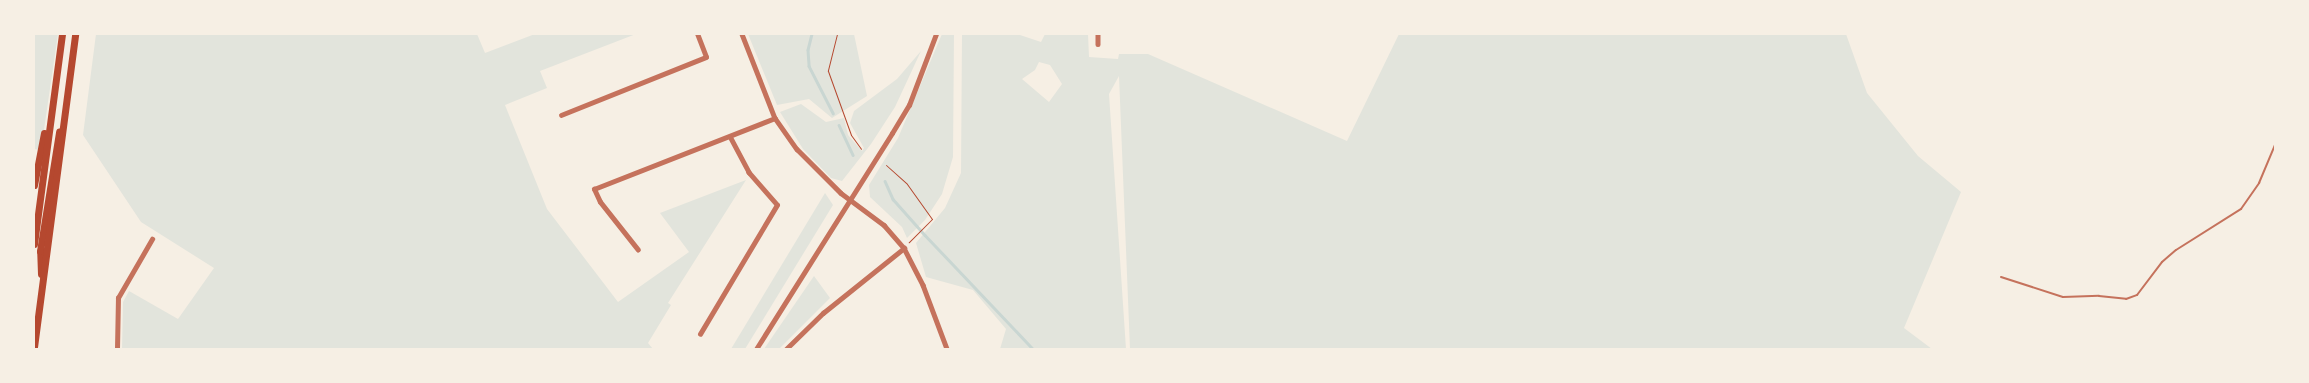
<!DOCTYPE html>
<style>
body{margin:0}
#map{position:relative;width:2309px;height:383px;overflow:hidden;background:#f6efe4;font-family:"Golos Text",sans-serif}
div>[style]{position:absolute}
.green>*{inset:0;background:#e2e4dc}
.stream>*{height:2.5px;margin:-1.25px;padding:0 1.25px;transform-origin:1.25px;border-radius:1.25px;background:#c9d6d2}
.path>*{height:1px;margin:-0.5px;padding:0 0.5px;transform-origin:0.5px;border-radius:0.5px;background:#b5482f}
.service>*{height:2px;margin:-1px;padding:0 1px;transform-origin:1px;border-radius:1px;background:#c5725c}
.minor>*{height:4.5px;margin:-2.25px;padding:0 2.25px;transform-origin:2.25px;border-radius:2.25px;background:#c5725c}
.tertiary>*{height:5px;margin:-2.5px;padding:0 2.5px;transform-origin:2.5px;border-radius:2.5px;background:#c5725c}
.primary>*{height:7px;margin:-3.5px;padding:0 3.5px;transform-origin:3.5px;border-radius:3.5px;background:#b5482f}
span{translate:-50% -50%;white-space:nowrap;text-align:center;line-height:1.15;-webkit-text-stroke:5px #f6efe4;paint-order:stroke}
.frame{position:absolute;inset:0;border:35px solid #f6efe4;pointer-events:none}
</style>
<div id="map">
<div class="green">
<div style="clip-path:polygon(34px 34px,58px 34px,41px 150px,34px 149px)"></div>
<div style="clip-path:polygon(96px 34px,477px 34px,485px 53px,535px 34px,636px 34px,540px 71px,547px 88px,505px 105px,547px 209px,618px 302px,689px 252px,660px 213px,746px 180px,668px 303px,671px 305px,648px 343px,653px 349px,122px 349px,123px 302px,129px 291px,178px 319px,214px 268px,141px 222px,83px 135px)"></div>
<div style="clip-path:polygon(748px 34px,854px 34px,867px 96px,832px 118px,809px 99px,777px 105px)"></div>
<div style="clip-path:polygon(942px 34px,954px 34px,953px 157px,942px 194px,925px 220px,907px 238px,902px 227px,870px 197px,869px 185px,898px 138px)"></div>
<div style="clip-path:polygon(evenodd,962px 34px,1017px 34px,1041px 42px,1045px 34px,1088px 34px,1089px 57px,1118px 59px,1119px 54px,1148px 54px,1347px 141px,1399px 34px,1846px 34px,1867px 93px,1918px 156px,1961px 192px,1904px 328px,1932px 349px,1130px 349px,1119px 76px,1109px 94px,1126px 349px,1000px 349px,1006px 329px,973px 290px,926px 277px,916px 243px,945px 208px,961px 173px,962px 34px,1039px 62px,1050px 65px,1062px 84px,1049px 102px,1022px 79px,1035px 70px,1039px 62px)"></div>
<div style="clip-path:polygon(921px 51px,895px 107px,871px 144px,842px 181px,831px 178px,803px 149px,780px 112px,801px 104px,826px 122px,844px 118px,848px 135px,862px 151px,864px 148px,850px 123px,854px 111px,897px 79px)"></div>
<div style="clip-path:polygon(825px 193px,833px 205px,745px 349px,731px 349px)"></div>
<div style="clip-path:polygon(814px 276px,830px 298px,779px 349px,764px 349px)"></div>
</div>
<div class="stream">
<div style="left:812px;top:34px;width:16px;rotate:104deg"></div>
<div style="left:808px;top:50px;width:16px;rotate:86deg"></div>
<div style="left:809px;top:66px;width:53px;rotate:62.9deg"></div>
<div style="left:839px;top:125px;width:33px;rotate:65deg"></div>
<div style="left:885px;top:181px;width:20px;rotate:66deg"></div>
<div style="left:893px;top:199px;width:48px;rotate:48.4deg"></div>
<div style="left:925px;top:235px;width:157px;rotate:46.5deg"></div>
</div>
<div class="path">
<div style="left:837px;top:34px;width:38px;rotate:104deg"></div>
<div style="left:828px;top:71px;width:68px;rotate:70.2deg"></div>
<div style="left:851px;top:135px;width:17px;rotate:54deg"></div>
<div style="left:886px;top:165px;width:28px;rotate:42deg"></div>
<div style="left:907px;top:184px;width:43px;rotate:54.5deg"></div>
<div style="left:932px;top:219px;width:33px;rotate:135deg"></div>
</div>
<div class="service">
<div style="left:2001px;top:277px;width:65px;rotate:17.9deg"></div>
<div style="left:2063px;top:297px;width:36px;rotate:-2deg"></div>
<div style="left:2099px;top:296px;width:27px;rotate:6deg"></div>
<div style="left:2126px;top:299px;width:12px;rotate:-20deg"></div>
<div style="left:2137px;top:295px;width:41px;rotate:-52.9deg"></div>
<div style="left:2162px;top:262px;width:18px;rotate:-41deg"></div>
<div style="left:2176px;top:250px;width:77px;rotate:-32.2deg"></div>
<div style="left:2241px;top:209px;width:32px;rotate:-55deg"></div>
<div style="left:2259px;top:183px;width:41px;rotate:-67.2deg"></div>
</div>
<div class="minor">
<div style="left:742px;top:34px;width:90px;rotate:68.6deg"></div>
<div style="left:775px;top:118px;width:38px;rotate:55deg"></div>
<div style="left:797px;top:149px;width:62px;rotate:45deg"></div>
<div style="left:841px;top:193px;width:54px;rotate:36.7deg"></div>
<div style="left:884px;top:225px;width:30px;rotate:49deg"></div>
<div style="left:904px;top:248px;width:42px;rotate:62.8deg"></div>
<div style="left:923px;top:285px;width:68px;rotate:69.4deg"></div>
<div style="left:1098px;top:34px;width:10px;rotate:90deg"></div>
<div style="left:561px;top:115px;width:156px;rotate:-21.8deg"></div>
<div style="left:706px;top:57px;width:25px;rotate:-111deg"></div>
<div style="left:638px;top:250px;width:61px;rotate:-128.4deg"></div>
<div style="left:600px;top:202px;width:14px;rotate:-115deg"></div>
<div style="left:594px;top:189px;width:194px;rotate:-21.4deg"></div>
<div style="left:700px;top:334px;width:150px;rotate:-59.2deg"></div>
<div style="left:777px;top:205px;width:43px;rotate:-131.2deg"></div>
<div style="left:749px;top:173px;width:40px;rotate:-118deg"></div>
<div style="left:117px;top:349px;width:51px;rotate:-88.9deg"></div>
<div style="left:118px;top:298px;width:68px;rotate:-60deg"></div>
<div style="left:786px;top:349px;width:52px;rotate:-44.2deg"></div>
<div style="left:823px;top:313px;width:104px;rotate:-38.7deg"></div>
</div>
<div class="tertiary">
<div style="left:756px;top:349px;width:255px;rotate:-57.8deg"></div>
<div style="left:892px;top:133px;width:33px;rotate:-59deg"></div>
<div style="left:909px;top:105px;width:76px;rotate:-69.2deg"></div>
</div>
<div class="primary">
<div style="left:34px;top:185px;width:53px;rotate:-79.1deg"></div>
<div style="left:34px;top:244px;width:212px;rotate:-82.4deg"></div>
<div style="left:41px;top:274px;width:23px;rotate:-92deg"></div>
<div style="left:40px;top:251px;width:121px;rotate:-80.9deg"></div>
<div style="left:34px;top:347px;width:316px;rotate:-82.5deg"></div>
</div>
<div class="frame"></div>
</div>
